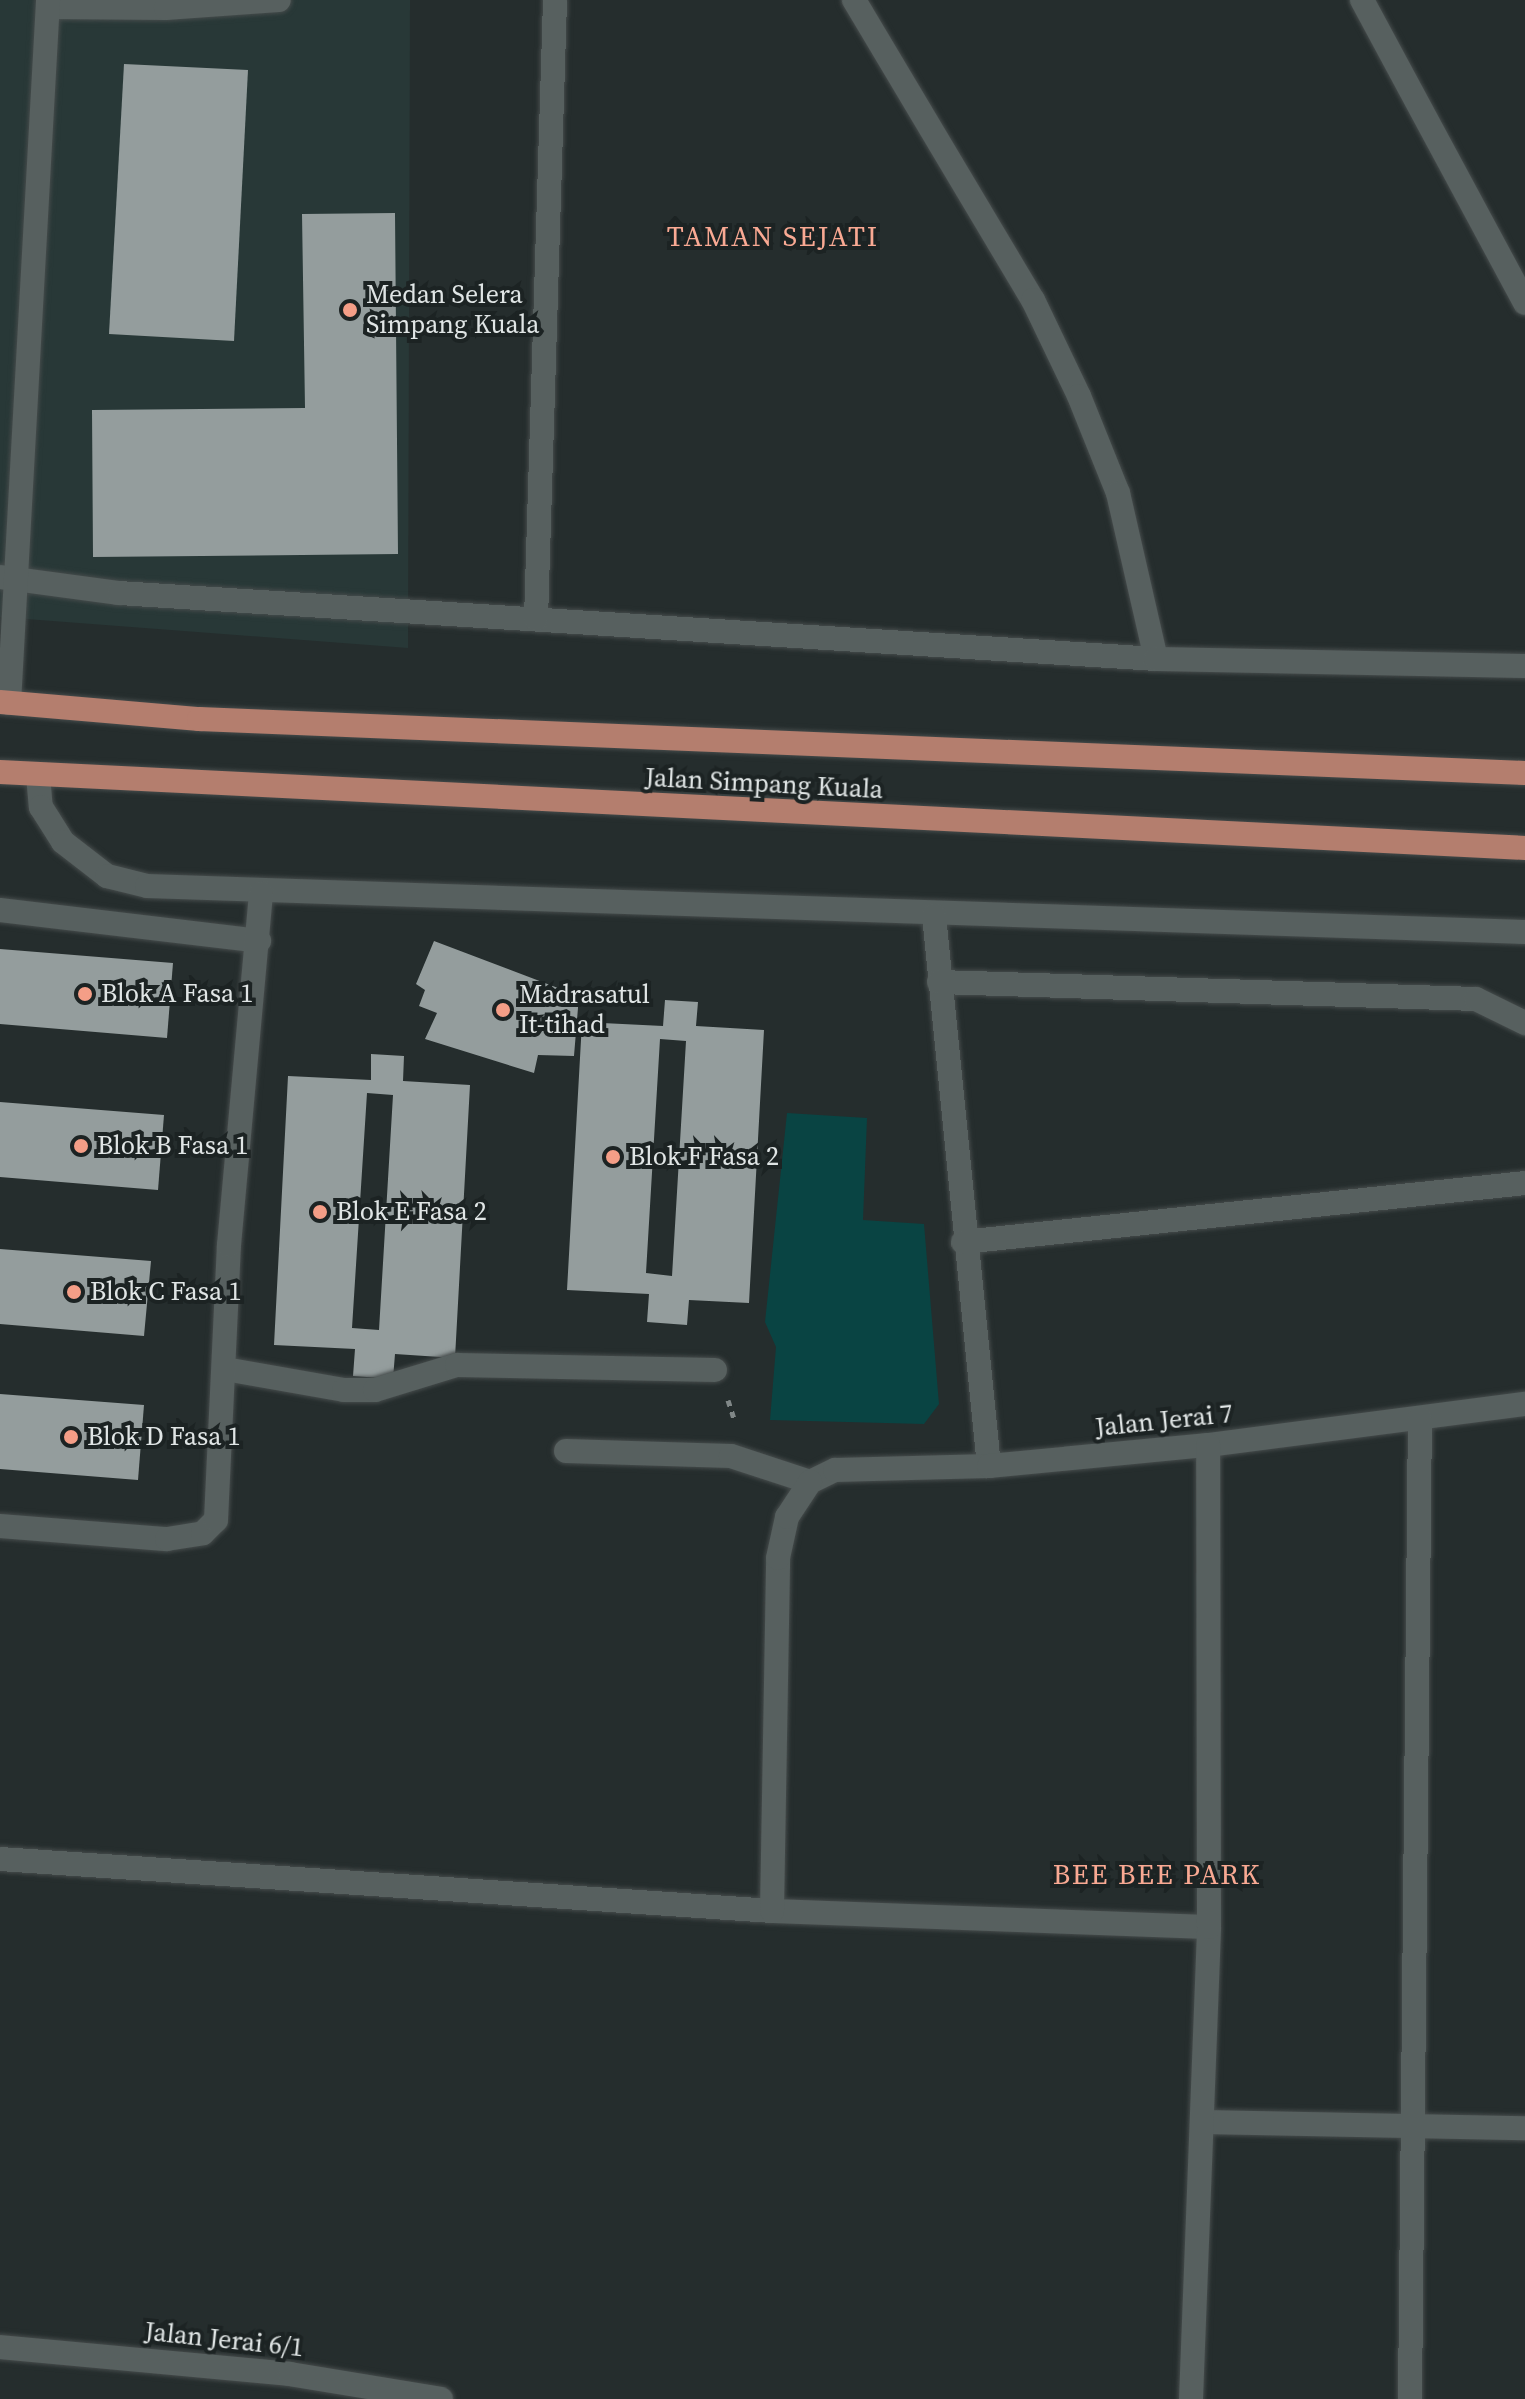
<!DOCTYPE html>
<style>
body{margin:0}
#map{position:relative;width:1525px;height:2399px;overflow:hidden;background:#252d2d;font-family:"Source Serif 4",serif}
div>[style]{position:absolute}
.built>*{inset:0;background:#283837}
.green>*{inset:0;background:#094443}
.building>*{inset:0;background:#949d9d}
.path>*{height:5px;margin-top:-2.5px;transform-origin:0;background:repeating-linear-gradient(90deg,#808787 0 6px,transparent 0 12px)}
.roads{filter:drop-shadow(0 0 2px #454b4b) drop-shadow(0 0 2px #454b4b)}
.minor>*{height:24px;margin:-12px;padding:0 12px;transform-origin:12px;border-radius:12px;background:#57605f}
.major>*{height:24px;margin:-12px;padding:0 12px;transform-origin:12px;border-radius:12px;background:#b47e6e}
.dots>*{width:22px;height:22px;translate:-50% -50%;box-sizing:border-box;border:4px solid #1c2323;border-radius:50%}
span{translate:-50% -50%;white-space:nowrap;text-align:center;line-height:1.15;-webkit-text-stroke:8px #1c2323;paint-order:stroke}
.poi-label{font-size:26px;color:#e0e5e5}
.left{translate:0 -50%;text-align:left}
.street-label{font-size:26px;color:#e0e5e5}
.neighbourhood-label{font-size:28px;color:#f9a993;letter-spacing:2px}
</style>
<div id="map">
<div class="built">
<div style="clip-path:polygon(0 0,410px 0,408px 648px,0 617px)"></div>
</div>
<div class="green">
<div style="clip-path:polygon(787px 1113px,867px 1118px,863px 1220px,924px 1224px,939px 1404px,924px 1424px,770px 1420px,776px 1347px,765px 1322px)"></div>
</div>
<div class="building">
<div style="clip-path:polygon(124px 64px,248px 70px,234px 341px,109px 334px)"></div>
<div style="clip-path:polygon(395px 213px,398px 554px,93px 557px,92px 410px,305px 408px,302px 214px)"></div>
<div style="clip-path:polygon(434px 941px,579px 996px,574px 1056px,538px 1055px,534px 1073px,425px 1039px,437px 1013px,419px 1006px,425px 990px,416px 984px)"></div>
<div style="clip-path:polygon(0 949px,173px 963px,167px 1038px,0 1024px)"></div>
<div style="clip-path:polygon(evenodd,665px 1000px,698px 1002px,696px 1026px,764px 1030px,749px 1303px,689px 1300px,687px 1325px,647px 1322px,649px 1294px,567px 1290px,582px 1022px,663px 1026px,665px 1000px,660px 1039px,686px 1041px,672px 1276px,646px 1273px,660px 1039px)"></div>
<div style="clip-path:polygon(evenodd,371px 1054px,404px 1056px,403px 1081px,470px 1085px,455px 1358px,395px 1354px,393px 1379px,353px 1376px,355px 1349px,274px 1345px,288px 1076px,371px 1080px,371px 1054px,367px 1093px,393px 1095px,379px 1330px,352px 1328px,367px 1093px)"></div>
<div style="clip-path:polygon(0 1102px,164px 1115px,158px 1190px,0 1177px)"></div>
<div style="clip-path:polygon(0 1249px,151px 1261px,144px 1336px,0 1324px)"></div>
<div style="clip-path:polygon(0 1394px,144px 1405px,138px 1480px,0 1469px)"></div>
</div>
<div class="path">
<div style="left:728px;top:1400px;width:22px;rotate:72deg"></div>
</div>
<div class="roads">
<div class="minor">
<div style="left:854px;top:0;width:349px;rotate:59.2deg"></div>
<div style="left:1033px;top:300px;width:106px;rotate:64.4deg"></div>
<div style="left:1079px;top:396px;width:105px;rotate:68.1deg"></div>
<div style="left:1118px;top:493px;width:170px;rotate:77.1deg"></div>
<div style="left:1362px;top:0;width:344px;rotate:61.7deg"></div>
<div style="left:48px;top:7px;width:118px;rotate:0.5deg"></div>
<div style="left:166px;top:8px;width:113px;rotate:-4deg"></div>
<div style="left:0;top:577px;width:120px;rotate:7.7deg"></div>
<div style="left:119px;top:593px;width:1039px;rotate:3.64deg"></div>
<div style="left:1156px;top:659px;width:369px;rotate:1.1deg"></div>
<div style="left:536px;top:619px;width:619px;rotate:-88.24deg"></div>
<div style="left:9px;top:703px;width:704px;rotate:-86.82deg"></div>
<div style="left:38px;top:775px;width:32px;rotate:85deg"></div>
<div style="left:41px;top:807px;width:41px;rotate:57.8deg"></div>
<div style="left:63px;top:842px;width:56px;rotate:37.7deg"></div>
<div style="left:107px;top:876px;width:41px;rotate:14deg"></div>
<div style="left:147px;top:886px;width:1379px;rotate:1.91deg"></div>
<div style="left:0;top:910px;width:261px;rotate:6.8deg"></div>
<div style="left:934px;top:915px;width:554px;rotate:84.3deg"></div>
<div style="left:939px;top:982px;width:537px;rotate:1.81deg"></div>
<div style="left:1476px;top:999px;width:55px;rotate:26.1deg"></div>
<div style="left:963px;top:1242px;width:565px;rotate:-5.99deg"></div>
<div style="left:225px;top:1369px;width:121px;rotate:10deg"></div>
<div style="left:344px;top:1390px;width:31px"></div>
<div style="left:375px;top:1390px;width:86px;rotate:-17deg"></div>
<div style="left:457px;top:1365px;width:258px;rotate:1.1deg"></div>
<div style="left:566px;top:1451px;width:165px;rotate:1.7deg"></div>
<div style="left:731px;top:1456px;width:83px;rotate:18.2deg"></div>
<div style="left:810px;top:1482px;width:28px;rotate:-26deg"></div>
<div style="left:835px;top:1470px;width:154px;rotate:-1.5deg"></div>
<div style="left:989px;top:1466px;width:220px;rotate:-5.5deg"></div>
<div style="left:1208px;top:1445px;width:320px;rotate:-7.4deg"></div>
<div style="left:0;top:1526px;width:168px;rotate:4.5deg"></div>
<div style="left:167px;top:1539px;width:36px;rotate:-9deg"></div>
<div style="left:203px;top:1533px;width:18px;rotate:-45deg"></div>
<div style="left:216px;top:1520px;width:275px;rotate:-87.3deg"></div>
<div style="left:229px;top:1245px;width:353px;rotate:-84.8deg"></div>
<div style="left:0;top:1859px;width:774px;rotate:3.85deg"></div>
<div style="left:772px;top:1911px;width:437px;rotate:2.1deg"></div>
<div style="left:772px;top:1911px;width:353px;rotate:-89deg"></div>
<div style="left:778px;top:1558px;width:42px;rotate:-77.6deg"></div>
<div style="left:787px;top:1517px;width:42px;rotate:-56.7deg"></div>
<div style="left:1202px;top:2122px;width:323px;rotate:1.1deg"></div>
<div style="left:0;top:2347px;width:291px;rotate:5.3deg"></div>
<div style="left:290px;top:2374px;width:153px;rotate:9.4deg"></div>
<div style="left:1191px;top:2399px;width:472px;rotate:-87.8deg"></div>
<div style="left:1209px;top:1927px;width:482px;rotate:-90.1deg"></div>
<div style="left:1410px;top:2399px;width:981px;rotate:-89.42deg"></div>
</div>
<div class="major">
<div style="left:0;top:702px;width:200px;rotate:4.9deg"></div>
<div style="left:199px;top:719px;width:1327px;rotate:2.33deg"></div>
<div style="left:0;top:772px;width:1527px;rotate:2.85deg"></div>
</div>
</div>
<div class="dots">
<div style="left:350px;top:310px;background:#f49e87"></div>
<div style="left:85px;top:994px;background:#f49e87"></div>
<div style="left:503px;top:1010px;background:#f49e87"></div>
<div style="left:81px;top:1146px;background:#f49e87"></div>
<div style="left:613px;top:1157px;background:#f49e87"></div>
<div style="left:320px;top:1212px;background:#f49e87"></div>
<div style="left:74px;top:1292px;background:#f49e87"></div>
<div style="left:71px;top:1437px;background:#f49e87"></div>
</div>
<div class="poi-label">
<span class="left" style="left:366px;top:310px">Medan Selera<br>Simpang Kuala</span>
<span class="left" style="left:101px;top:994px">Blok A Fasa 1</span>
<span class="left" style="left:519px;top:1010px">Madrasatul<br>It-tihad</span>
<span class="left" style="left:97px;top:1146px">Blok B Fasa 1</span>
<span class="left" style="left:629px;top:1157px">Blok F Fasa 2</span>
<span class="left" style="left:336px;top:1212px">Blok E Fasa 2</span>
<span class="left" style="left:90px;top:1292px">Blok C Fasa 1</span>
<span class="left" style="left:87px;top:1437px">Blok D Fasa 1</span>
</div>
<div class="street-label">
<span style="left:764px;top:784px;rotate:3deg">Jalan Simpang Kuala</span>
<span style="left:1164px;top:1421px;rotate:-6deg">Jalan Jerai 7</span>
<span style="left:224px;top:2340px;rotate:6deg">Jalan Jerai 6/1</span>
</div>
<div class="neighbourhood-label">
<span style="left:773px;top:236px">TAMAN SEJATI</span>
<span style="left:1157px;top:1874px">BEE BEE PARK</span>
</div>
</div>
